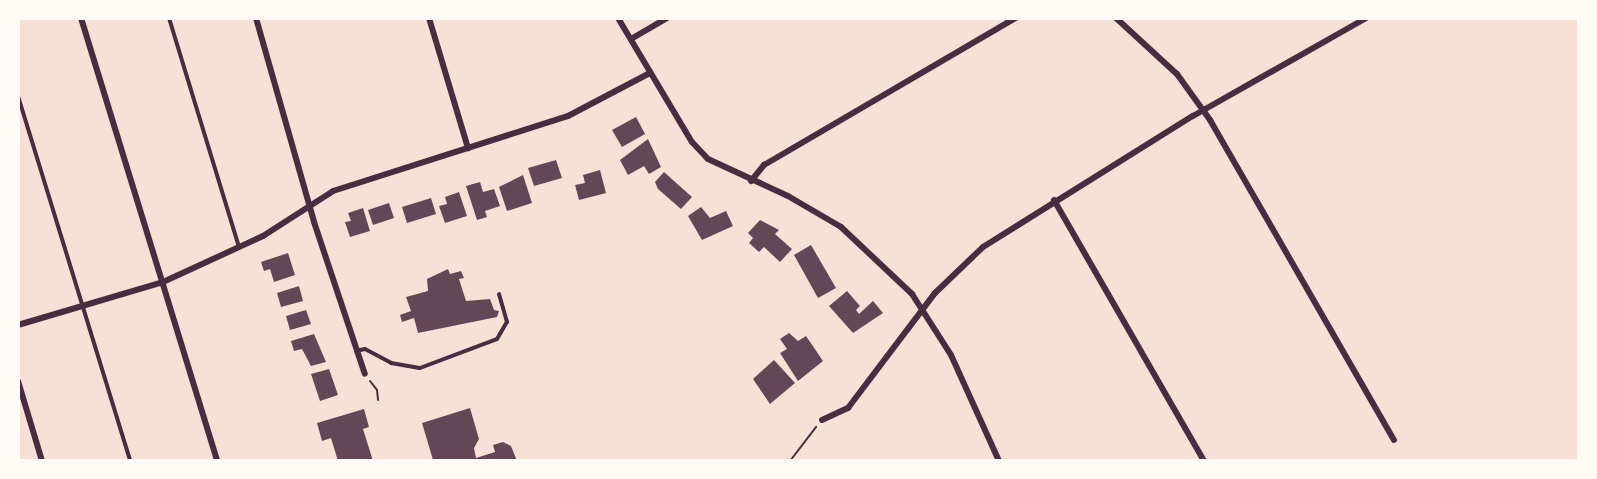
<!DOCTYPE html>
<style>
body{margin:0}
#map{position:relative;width:1597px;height:479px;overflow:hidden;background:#f7e1d7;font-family:"Times New Roman",serif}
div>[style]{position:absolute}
.building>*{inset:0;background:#644757}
.path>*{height:2px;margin:-1px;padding:0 1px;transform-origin:1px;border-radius:1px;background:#4a2c40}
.service>*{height:4px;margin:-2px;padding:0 2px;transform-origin:2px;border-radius:2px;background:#4a2c40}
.minor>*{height:6px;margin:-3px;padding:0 3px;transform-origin:3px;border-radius:3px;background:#4a2c40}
span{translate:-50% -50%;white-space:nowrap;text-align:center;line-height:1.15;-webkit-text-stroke:6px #fffaf5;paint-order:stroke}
.frame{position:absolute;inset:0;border:20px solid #fffaf5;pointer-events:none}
</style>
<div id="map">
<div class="building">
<div style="clip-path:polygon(636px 117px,645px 134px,622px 147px,612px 130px)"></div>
<div style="clip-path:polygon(648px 139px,661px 167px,649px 174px,644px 166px,628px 175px,620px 160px)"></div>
<div style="clip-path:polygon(556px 160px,562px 178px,534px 186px,528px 168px)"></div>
<div style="clip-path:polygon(600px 170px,606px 193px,579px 200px,575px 185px,585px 183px,583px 175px)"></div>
<div style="clip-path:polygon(664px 172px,692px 197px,681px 209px,658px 189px,655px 182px)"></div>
<div style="clip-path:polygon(523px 175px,532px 203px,507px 211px,499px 187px)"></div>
<div style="clip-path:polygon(480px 182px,483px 192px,494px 189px,500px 206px,485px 211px,487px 217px,477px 220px,466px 186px)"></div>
<div style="clip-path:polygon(459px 192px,467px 216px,445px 223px,439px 206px,447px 204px,445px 197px)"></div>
<div style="clip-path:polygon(431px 198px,436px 214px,407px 223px,402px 207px)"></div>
<div style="clip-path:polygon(389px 203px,394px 218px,373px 225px,368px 210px)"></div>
<div style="clip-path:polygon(701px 207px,710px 218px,726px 211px,733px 226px,702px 240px,688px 216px)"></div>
<div style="clip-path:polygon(363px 208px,370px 231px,350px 237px,345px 222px,351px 221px,348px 213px)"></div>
<div style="clip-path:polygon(760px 220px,779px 230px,775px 234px,792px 249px,780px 262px,764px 247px,759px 252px,749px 243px,753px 238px,748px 233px)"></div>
<div style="clip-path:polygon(811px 245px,836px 288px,818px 298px,794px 255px)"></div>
<div style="clip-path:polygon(288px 253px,295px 275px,274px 282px,270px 269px,264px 271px,261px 262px)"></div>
<div style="clip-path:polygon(448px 269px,450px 274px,461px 271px,464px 278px,459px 279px,466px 301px,490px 299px,494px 310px,499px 311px,497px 317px,418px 333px,414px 318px,402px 322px,400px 315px,411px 311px,406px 297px,428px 291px,427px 279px)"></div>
<div style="clip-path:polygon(299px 286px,303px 301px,281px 307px,277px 293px)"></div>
<div style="clip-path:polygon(847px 291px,860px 306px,856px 310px,859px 314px,873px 301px,883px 313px,853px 333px,829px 306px)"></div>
<div style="clip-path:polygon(306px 310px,311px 324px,290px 330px,286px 316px)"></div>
<div style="clip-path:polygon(789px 333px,798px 341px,806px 336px,823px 361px,798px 381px,780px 353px,787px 349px,780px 339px)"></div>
<div style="clip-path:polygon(314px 334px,326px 362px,311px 366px,302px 349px,294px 351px,291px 341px)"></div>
<div style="clip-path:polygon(774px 360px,795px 383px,770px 404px,753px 379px)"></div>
<div style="clip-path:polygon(329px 369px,338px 395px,320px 401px,311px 374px)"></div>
<div style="clip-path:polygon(470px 408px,479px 439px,474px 448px,476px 458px,495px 452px,493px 445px,503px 442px,511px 446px,517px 461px,433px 460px,422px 423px)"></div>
<div style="clip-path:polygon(364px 409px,369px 427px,363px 429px,373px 461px,338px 461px,331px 438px,322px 441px,317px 423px)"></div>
</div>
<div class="path">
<div style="left:370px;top:381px;width:11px;rotate:52deg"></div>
<div style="left:377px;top:390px;width:10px;rotate:84deg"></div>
<div style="left:790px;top:461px;width:43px;rotate:-52.6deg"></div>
</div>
<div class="service">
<div style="left:169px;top:18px;width:239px;rotate:73deg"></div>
<div style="left:18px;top:96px;width:382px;rotate:72.9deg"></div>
<div style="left:356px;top:351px;width:9px;rotate:-13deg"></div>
<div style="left:365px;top:349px;width:30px;rotate:28deg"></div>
<div style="left:391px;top:363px;width:29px;rotate:10deg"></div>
<div style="left:420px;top:368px;width:82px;rotate:-20.6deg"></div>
<div style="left:497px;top:339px;width:20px;rotate:-60deg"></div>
<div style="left:507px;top:322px;width:29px;rotate:-106deg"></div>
</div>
<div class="minor">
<div style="left:81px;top:18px;width:463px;rotate:72.9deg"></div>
<div style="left:256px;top:18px;width:212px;rotate:74.1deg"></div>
<div style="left:314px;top:222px;width:160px;rotate:71.5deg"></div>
<div style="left:429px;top:18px;width:136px;rotate:73.3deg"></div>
<div style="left:618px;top:18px;width:144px;rotate:59.2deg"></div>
<div style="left:692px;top:142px;width:23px;rotate:47deg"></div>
<div style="left:708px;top:159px;width:88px;rotate:24.8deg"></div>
<div style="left:788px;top:196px;width:61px;rotate:30.3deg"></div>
<div style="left:841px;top:227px;width:98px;rotate:43.3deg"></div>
<div style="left:912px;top:294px;width:72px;rotate:57.4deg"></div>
<div style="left:951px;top:355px;width:116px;rotate:65.6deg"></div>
<div style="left:1116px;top:18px;width:83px;rotate:42.6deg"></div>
<div style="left:1177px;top:74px;width:57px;rotate:54.3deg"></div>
<div style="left:1210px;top:120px;width:369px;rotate:60.1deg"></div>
<div style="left:631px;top:39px;width:42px;rotate:-30.3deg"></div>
<div style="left:751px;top:181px;width:21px;rotate:-51deg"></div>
<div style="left:764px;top:165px;width:292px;rotate:-30.3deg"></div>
<div style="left:1054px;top:200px;width:301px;rotate:60.1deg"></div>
<div style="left:18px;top:325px;width:151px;rotate:-16.5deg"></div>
<div style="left:163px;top:282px;width:110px;rotate:-24.7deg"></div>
<div style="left:263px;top:236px;width:83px;rotate:-32.7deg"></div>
<div style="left:333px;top:191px;width:247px;rotate:-17.7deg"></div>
<div style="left:568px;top:116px;width:93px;rotate:-27.7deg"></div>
<div style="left:18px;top:381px;width:84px;rotate:73.3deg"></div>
<div style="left:822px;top:420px;width:29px;rotate:-25deg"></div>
<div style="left:848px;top:408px;width:144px;rotate:-52.9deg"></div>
<div style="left:935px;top:293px;width:66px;rotate:-43.8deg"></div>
<div style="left:983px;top:247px;width:248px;rotate:-32deg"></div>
<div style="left:1193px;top:116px;width:199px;rotate:-29.5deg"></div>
</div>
<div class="frame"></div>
</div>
